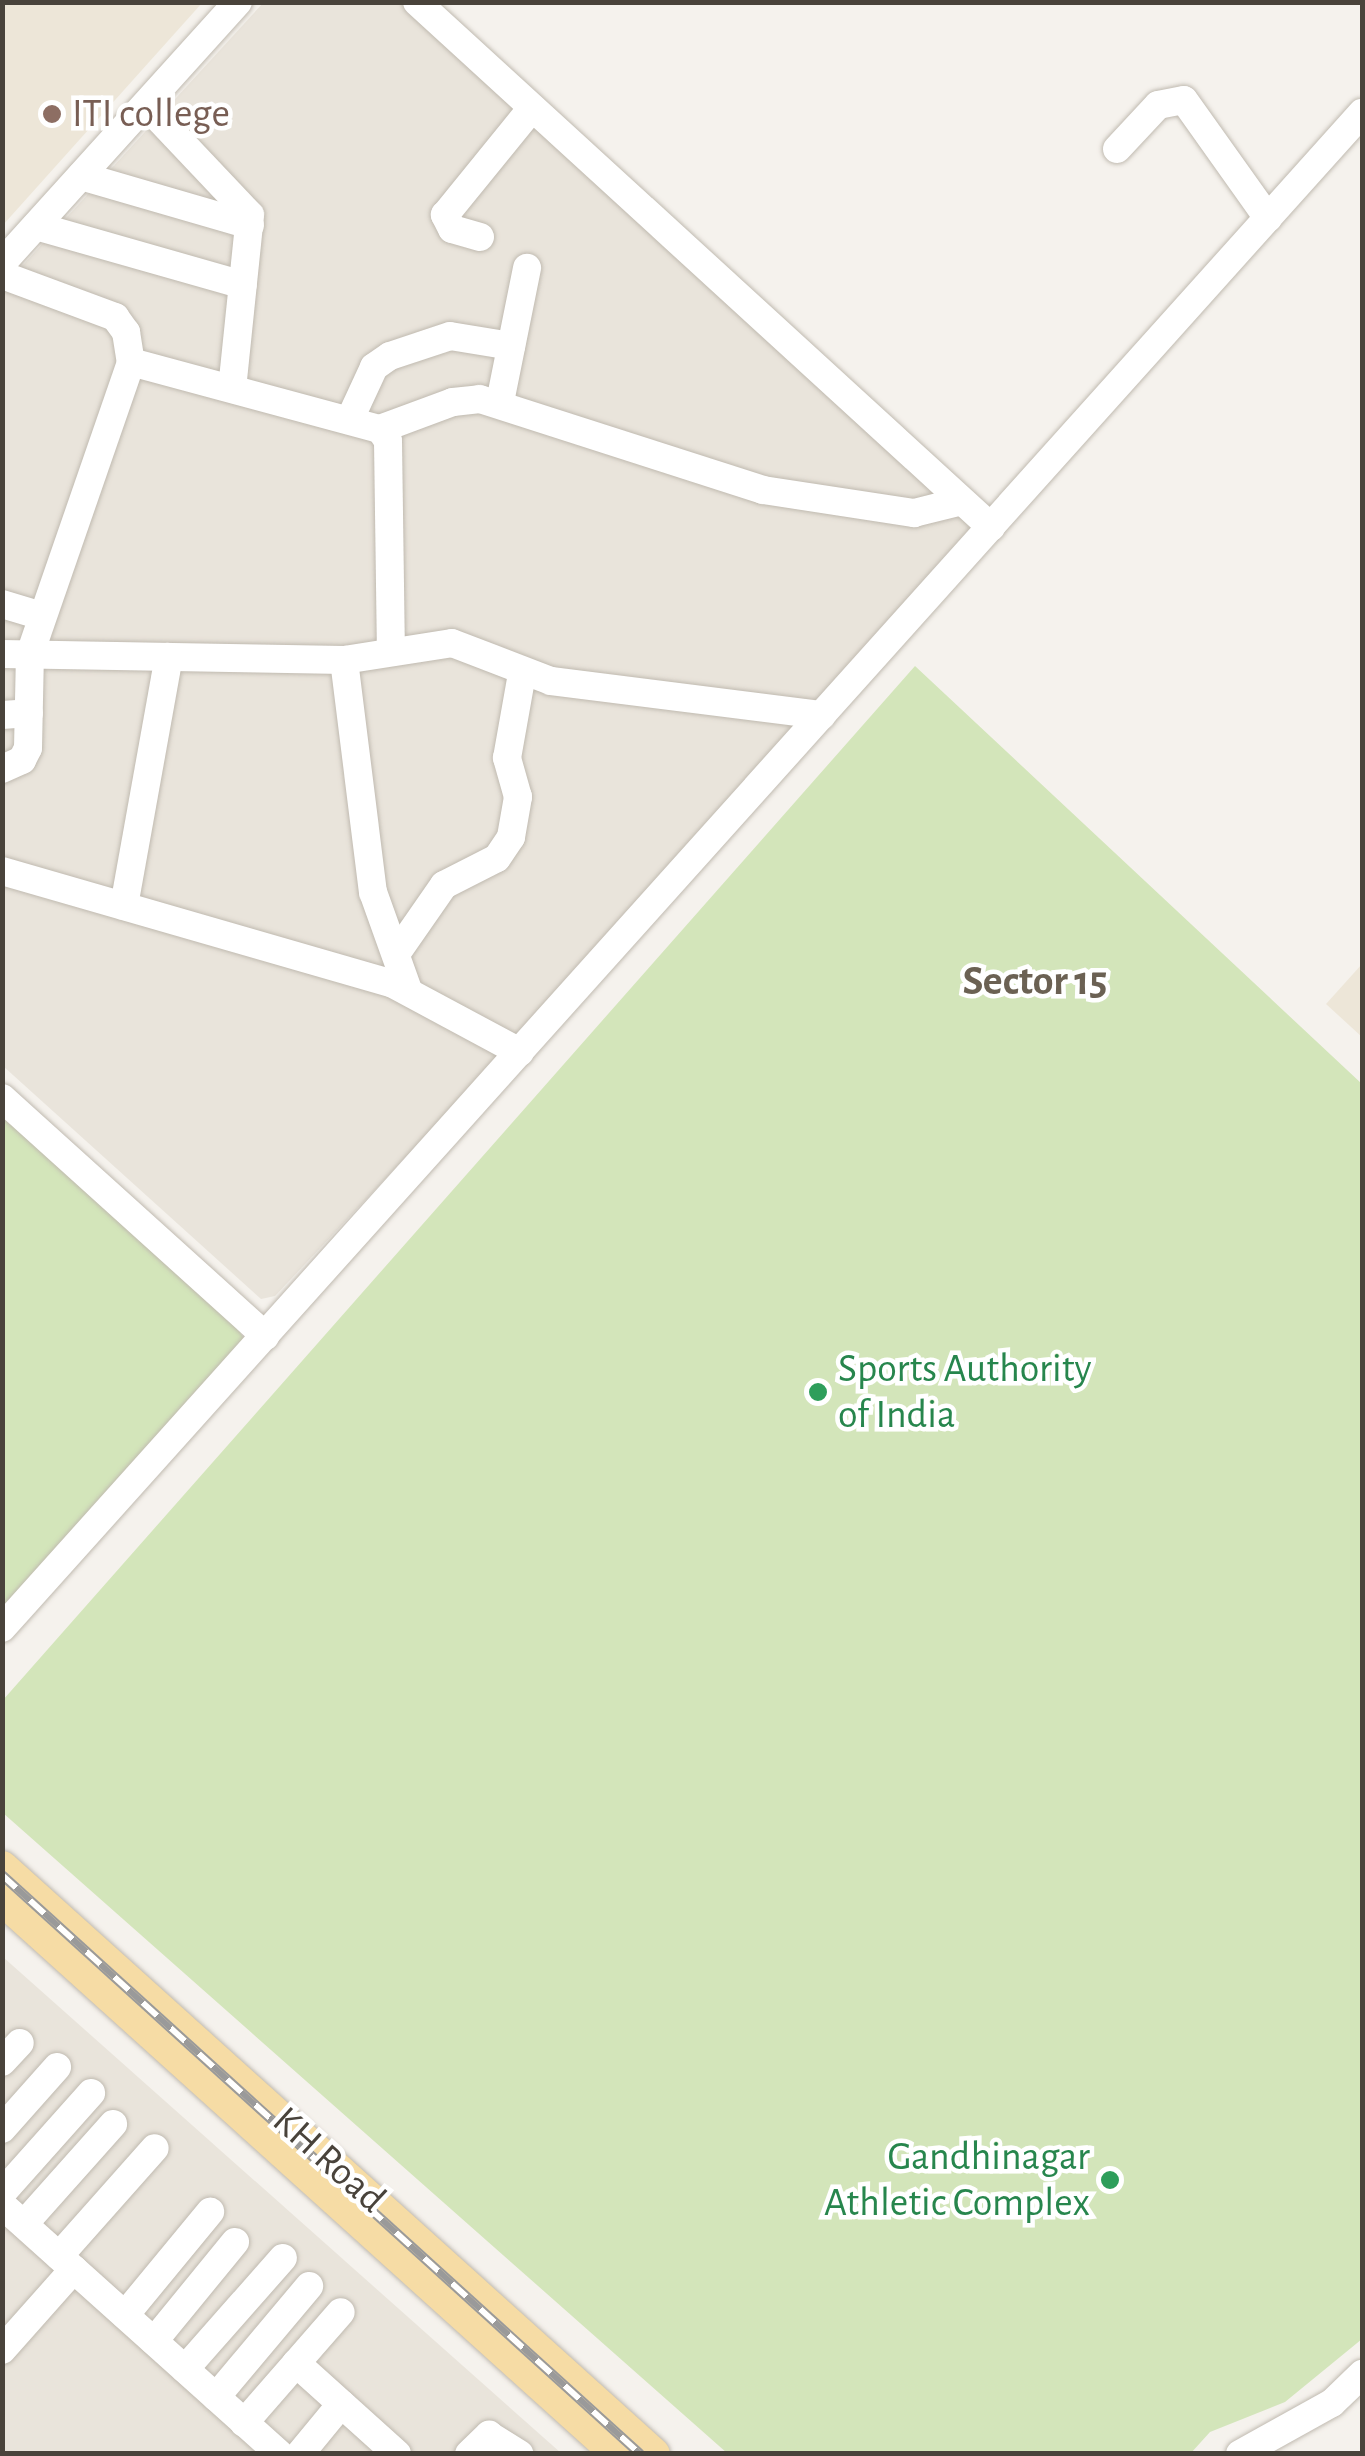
<!DOCTYPE html>
<style>
body{margin:0}
#map{position:relative;width:1365px;height:2456px;overflow:hidden;background:#f5f2ed;font-family:"Alegreya Sans",sans-serif}
div>[style]{position:absolute}
.residential>*{inset:0;background:#e9e4db}
.education>*{inset:0;background:#ede6d8}
.green>*{inset:0;background:#d3e5ba}
.roads{filter:drop-shadow(0 0 2px #c0bab0) drop-shadow(0 0 2px #c0bab0)}
.minor>*{height:28px;margin:-14px;padding:0 14px;transform-origin:14px;border-radius:14px;background:#fff}
.major>*{height:32px;margin:-16px;padding:0 16px;transform-origin:16px;border-radius:16px;background:#f6dca5}
.rail>*{height:10px;margin-top:-5px;transform-origin:0;background:repeating-linear-gradient(90deg,#fff 0 19px,#9a9a9a 0 38px);box-sizing:border-box;border-block:2px solid #9a9a9a}
.dots>*{width:28px;height:28px;translate:-50% -50%;box-sizing:border-box;border:5px solid #fff;border-radius:50%}
span{translate:-50% -50%;white-space:nowrap;text-align:center;line-height:1.15;-webkit-text-stroke:9px #fff;paint-order:stroke}
.education-label{font-size:40px;color:#785e54}
.left{translate:0 -50%;text-align:left}
.leisure-label{font-size:40px;color:#27864d}
.right{translate:-100% -50%;text-align:right}
.street-label{font-size:40px;color:#49433b}
.neighbourhood-label{font-size:42px;color:#6b6153;font-weight:700}
.frame{position:absolute;inset:0;border:5px solid #49433b;pointer-events:none}
</style>
<div id="map">
<div class="residential">
<div style="clip-path:polygon(263px 3px,412px 3px,981px 522px,913px 617px,275px 1296px,261px 1299px,3px 1066px,2px 288px)"></div>
<div style="clip-path:polygon(3px 1957px,561px 2453px,3px 2453px)"></div>
</div>
<div class="education">
<div style="clip-path:polygon(3px 2px,202px 3px,3px 225px,2px 3px)"></div>
<div style="clip-path:polygon(1362px 964px,1362px 1037px,1326px 1004px)"></div>
</div>
<div class="green">
<div style="clip-path:polygon(915px 666px,1362px 1084px,1362px 2339px,1285px 2402px,1210px 2432px,1191px 2453px,727px 2453px,3px 1813px,3px 1700px)"></div>
<div style="clip-path:polygon(3px 1116px,236px 1325px,254px 1356px,3px 1635px)"></div>
</div>
<div class="roads">
<div class="minor">
<div style="left:417px;top:2px;width:778px;rotate:42.45deg"></div>
<div style="left:146px;top:105px;width:151px;rotate:46.6deg"></div>
<div style="left:250px;top:215px;width:174px;rotate:95.9deg"></div>
<div style="left:1117px;top:149px;width:60px;rotate:-47deg"></div>
<div style="left:1158px;top:105px;width:26px;rotate:-11deg"></div>
<div style="left:1184px;top:100px;width:145px;rotate:54.6deg"></div>
<div style="left:81px;top:176px;width:176px;rotate:16.2deg"></div>
<div style="left:36px;top:226px;width:215px;rotate:15.9deg"></div>
<div style="left:480px;top:237px;width:29px;rotate:-164deg"></div>
<div style="left:452px;top:229px;width:16px;rotate:-117deg"></div>
<div style="left:445px;top:215px;width:138px;rotate:-50.9deg"></div>
<div style="left:2px;top:263px;width:352px;rotate:-47.9deg"></div>
<div style="left:2px;top:275px;width:121px;rotate:20.4deg"></div>
<div style="left:115px;top:317px;width:19px;rotate:54deg"></div>
<div style="left:126px;top:332px;width:30px;rotate:81deg"></div>
<div style="left:131px;top:362px;width:258px;rotate:15.1deg"></div>
<div style="left:380px;top:429px;width:14px;rotate:56deg"></div>
<div style="left:388px;top:441px;width:209px;rotate:89.2deg"></div>
<div style="left:500px;top:402px;width:137px;rotate:-78.6deg"></div>
<div style="left:350px;top:419px;width:57px;rotate:-65.2deg"></div>
<div style="left:374px;top:367px;width:19px;rotate:-35deg"></div>
<div style="left:390px;top:356px;width:63px;rotate:-18.4deg"></div>
<div style="left:450px;top:336px;width:62px;rotate:9.3deg"></div>
<div style="left:380px;top:429px;width:78px;rotate:-20.3deg"></div>
<div style="left:453px;top:402px;width:27px;rotate:-6deg"></div>
<div style="left:480px;top:399px;width:297px;rotate:17.8deg"></div>
<div style="left:763px;top:490px;width:153px;rotate:8.7deg"></div>
<div style="left:914px;top:513px;width:49px;rotate:-14deg"></div>
<div style="left:2px;top:604px;width:42px;rotate:16.7deg"></div>
<div style="left:2px;top:654px;width:342px;rotate:1deg"></div>
<div style="left:344px;top:660px;width:109px;rotate:-8.9deg"></div>
<div style="left:452px;top:643px;width:106px;rotate:21deg"></div>
<div style="left:551px;top:681px;width:273px;rotate:7.2deg"></div>
<div style="left:344px;top:660px;width:234px;rotate:82.9deg"></div>
<div style="left:373px;top:892px;width:104px;rotate:70.3deg"></div>
<div style="left:2px;top:715px;width:27px;rotate:-4deg"></div>
<div style="left:2px;top:769px;width:22px;rotate:-24deg"></div>
<div style="left:22px;top:760px;width:13px;rotate:-63deg"></div>
<div style="left:28px;top:748px;width:94px;rotate:-88.8deg"></div>
<div style="left:30px;top:654px;width:309px;rotate:-70.9deg"></div>
<div style="left:2px;top:871px;width:407px;rotate:16.1deg"></div>
<div style="left:393px;top:984px;width:144px;rotate:28.2deg"></div>
<div style="left:124px;top:906px;width:253px;rotate:-79.8deg"></div>
<div style="left:396px;top:954px;width:84px;rotate:-55.2deg"></div>
<div style="left:444px;top:885px;width:59px;rotate:-27deg"></div>
<div style="left:497px;top:858px;width:25px;rotate:-56deg"></div>
<div style="left:511px;top:837px;width:41px;rotate:-80.1deg"></div>
<div style="left:518px;top:797px;width:41px;rotate:-105.8deg"></div>
<div style="left:507px;top:758px;width:85px;rotate:-79.9deg"></div>
<div style="left:2px;top:1098px;width:355px;rotate:42.1deg"></div>
<div style="left:2px;top:1628px;width:2036px;rotate:-48.09deg"></div>
<div style="left:2px;top:2062px;width:26px;rotate:-47deg"></div>
<div style="left:2px;top:2129px;width:83px;rotate:-48.4deg"></div>
<div style="left:2px;top:2193px;width:134px;rotate:-48.3deg"></div>
<div style="left:2px;top:2205px;width:373px;rotate:41.9deg"></div>
<div style="left:24px;top:2224px;width:134px;rotate:-48.3deg"></div>
<div style="left:59px;top:2256px;width:144px;rotate:-48.4deg"></div>
<div style="left:125px;top:2315px;width:134px;rotate:-50.5deg"></div>
<div style="left:154px;top:2341px;width:128px;rotate:-50.7deg"></div>
<div style="left:2px;top:2350px;width:108px;rotate:-48.4deg"></div>
<div style="left:296px;top:2363px;width:136px;rotate:42deg"></div>
<div style="left:185px;top:2369px;width:148px;rotate:-48.6deg"></div>
<div style="left:216px;top:2397px;width:145px;rotate:-50deg"></div>
<div style="left:244px;top:2423px;width:147px;rotate:-48.9deg"></div>
<div style="left:300px;top:2454px;width:65px;rotate:-50.6deg"></div>
<div style="left:469px;top:2454px;width:28px;rotate:-44deg"></div>
<div style="left:489px;top:2435px;width:36px;rotate:32deg"></div>
<div style="left:1240px;top:2454px;width:105px;rotate:-29deg"></div>
<div style="left:1332px;top:2403px;width:42px;rotate:-44deg"></div>
</div>
<div class="major">
<div style="left:2px;top:1867px;width:877px;rotate:42deg"></div>
<div style="left:2px;top:1899px;width:828px;rotate:42.06deg"></div>
</div>
</div>
<div class="rail">
<div style="left:2px;top:1875px;width:862px;rotate:42.22deg"></div>
</div>
<div class="dots">
<div style="left:52px;top:114px;background:#8d6e63"></div>
<div style="left:818px;top:1392px;background:#2e9e5b"></div>
<div style="left:1110px;top:2180px;background:#2e9e5b"></div>
</div>
<div class="education-label">
<span class="left" style="left:72px;top:114px">ITI college</span>
</div>
<div class="leisure-label">
<span class="left" style="left:838px;top:1392px">Sports Authority<br>of India</span>
<span class="right" style="left:1090px;top:2180px">Gandhinagar<br>Athletic Complex</span>
</div>
<div class="street-label">
<span style="left:329px;top:2160px;rotate:42deg">KH Road</span>
</div>
<div class="neighbourhood-label">
<span style="left:1035px;top:981px">Sector 15</span>
</div>
<div class="frame"></div>
</div>
